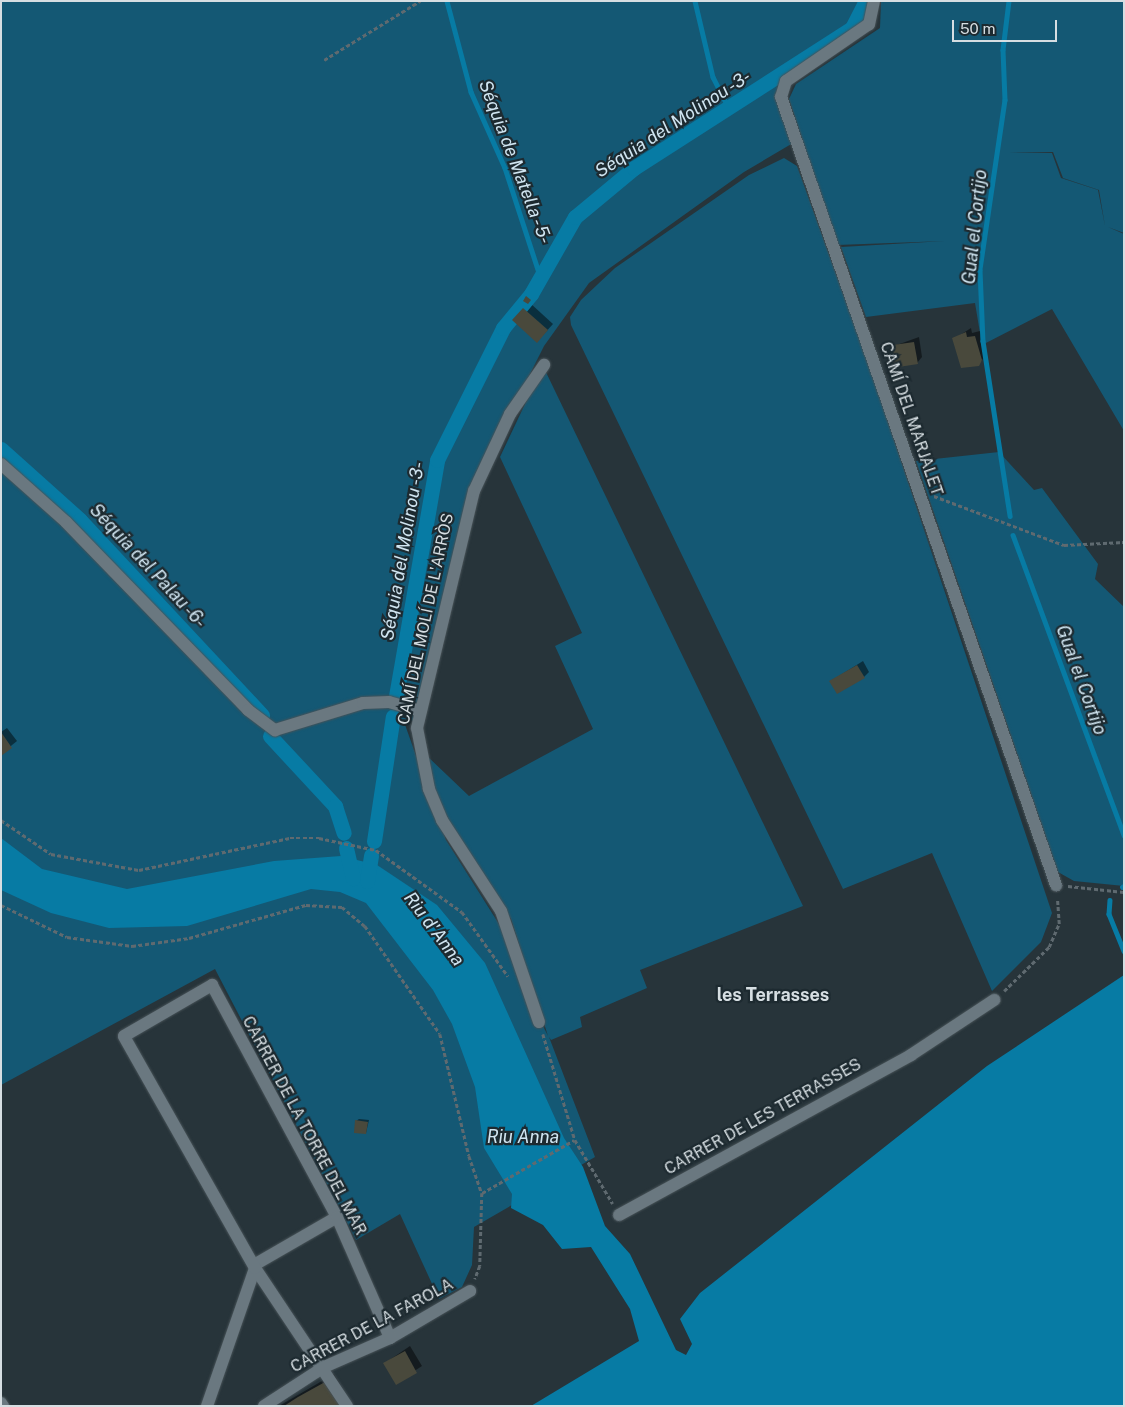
<!DOCTYPE html>
<meta charset="utf-8">
<style>
body{margin:0}
#map{position:relative;width:1125px;height:1407px;overflow:hidden;background:#27343a;font-family:"Public Sans",sans-serif}
div>[style]{position:absolute}
.green>*{inset:0;background:#145874}
.water>*{inset:0;background:#077ba4}
.shadow>*{inset:0;background:#0007}
.stream>*{height:4.5px;margin:-2.25px;padding:0 2.25px;transform-origin:2.25px;border-radius:2.25px;background:#077ba4}
.canal>*{height:15px;margin:-7.5px;padding:0 7.5px;transform-origin:7.5px;border-radius:7.5px;background:#077ba4}
.building>*{inset:0;background:#49493c}
.path>*{height:2.5px;margin-top:-1.25px;transform-origin:0;background:repeating-linear-gradient(90deg,#5f6a70 0 4px,transparent 0 6.5px)}
.roads{filter:drop-shadow(0 0 1px #475257) drop-shadow(0 0 1px #475257)}
.street>*{height:12px;margin:-6px;padding:0 6px;transform-origin:6px;border-radius:6px;background:#6a7880}
span{translate:-50% -50%;white-space:nowrap;text-align:center;line-height:1.15;-webkit-text-stroke:4.5px #1d2a30;paint-order:stroke}
.street-label{font-size:16px;color:#d6dee2}
.water-label{font-size:18px;color:#d0e5f1;font-style:italic}
.neighbourhood-label{font-size:18px;color:#d6dee2;font-weight:700}
.frame{position:absolute;inset:0;border:2px solid #d6dee2;pointer-events:none}
.scale{position:absolute;left:952px;top:20px;width:105px;height:22px;box-sizing:border-box;border:2px solid #d6dee2;border-top:0;padding-left:6px;font-size:15px;line-height:18px;white-space:nowrap;color:#d6dee2;-webkit-text-stroke:4px #1d2a30;paint-order:stroke}
</style>
<div id="map">
<div class="green">
<div style="clip-path:polygon(1px 1px,873px 1px,868px 23px,783px 80px,793px 143px,744px 172px,589px 283px,544px 346px,472px 490px,415px 721px,403px 719px,446px 840px,504px 932px,524px 988px,548px 1036px,511px 919px,444px 819px,432px 791px,426px 755px,469px 796px,593px 729px,555px 646px,582px 633px,500px 457px,543px 366px,803px 906px,640px 970px,647px 988px,580px 1017px,582px 1027px,551px 1040px,549px 1037px,595px 1157px,474px 1227px,472px 1265px,462px 1287px,439px 1299px,400px 1214px,356px 1240px,215px 969px,1px 1085px)"></div>
<div style="clip-path:polygon(evenodd,881px 1px,1124px 1px,1124px 233px,1108px 227px,1124px 234px,1124px 431px,1052px 309px,982px 345px,975px 303px,866px 317px,841px 247px,945px 241px,837px 245px,789px 99px,796px 84px,880px 28px,881px 1px,1009px 152px,1053px 152px,1063px 178px,1099px 190px,1105px 226px,1098px 190px,1061px 178px,1052px 153px,1009px 152px)"></div>
<div style="clip-path:polygon(784px 158px,797px 166px,871px 371px,1052px 913px,1041px 942px,992px 991px,932px 853px,843px 889px,571px 325px,570px 317px,581px 300px,615px 268px,749px 175px)"></div>
<div style="clip-path:polygon(999px 452px,1034px 490px,1042px 488px,1098px 564px,1095px 579px,1124px 607px,1124px 886px,1074px 881px,1058px 872px,916px 461px)"></div>
</div>
<div class="water">
<div style="clip-path:polygon(1px 838px,42px 869px,127px 889px,274px 861px,341px 856px,377px 865px,437px 905px,485px 963px,564px 1138px,583px 1167px,605px 1226px,630px 1254px,676px 1350px,686px 1355px,692px 1344px,680px 1319px,700px 1293px,987px 1066px,1124px 975px,1124px 1406px,531px 1406px,639px 1341px,630px 1309px,591px 1247px,562px 1249px,543px 1225px,511px 1208px,512px 1194px,484px 1148px,475px 1087px,452px 1024px,433px 990px,366px 903px,340px 892px,311px 889px,187px 926px,109px 928px,51px 913px,1px 890px)"></div>
</div>
<div class="shadow">
<div style="clip-path:polygon(530px 303px,553px 324px,542px 336px,514px 320px)"></div>
<div style="clip-path:polygon(971px 328px,972px 333px,980px 331px,987px 354px,978px 365px,954px 339px)"></div>
<div style="clip-path:polygon(919px 337px,922px 357px,917px 363px,894px 346px)"></div>
<div style="clip-path:polygon(863px 661px,869px 672px,864px 677px,831px 681px)"></div>
<div style="clip-path:polygon(7px 728px,17px 741px,1px 754px,1px 732px)"></div>
<div style="clip-path:polygon(359px 1119px,369px 1120px,366px 1133px,356px 1121px)"></div>
<div style="clip-path:polygon(410px 1346px,422px 1366px,396px 1383px,385px 1363px)"></div>
<div style="clip-path:polygon(334px 1374px,350px 1401px,345px 1406px,279px 1406px)"></div>
</div>
<div class="stream">
<div style="left:447px;top:1px;width:94px;rotate:75.2deg"></div>
<div style="left:471px;top:92px;width:83px;rotate:65.9deg"></div>
<div style="left:505px;top:168px;width:114px;rotate:72deg"></div>
<div style="left:695px;top:1px;width:78px;rotate:76.7deg"></div>
<div style="left:713px;top:77px;width:36px;rotate:63deg"></div>
<div style="left:1009px;top:1px;width:49px;rotate:97deg"></div>
<div style="left:1003px;top:50px;width:50px;rotate:87.7deg"></div>
<div style="left:1005px;top:100px;width:172px;rotate:98.4deg"></div>
<div style="left:980px;top:270px;width:71px;rotate:87.6deg"></div>
<div style="left:983px;top:341px;width:177px;rotate:81.2deg"></div>
<div style="left:1013px;top:535px;width:320px;rotate:69.7deg"></div>
<div style="left:1122px;top:887px;width:2px;rotate:-27deg"></div>
<div style="left:1110px;top:900px;width:14px;rotate:94deg"></div>
<div style="left:1109px;top:914px;width:40px;rotate:68deg"></div>
</div>
<div class="canal">
<div style="left:1px;top:449px;width:106px;rotate:41.9deg"></div>
<div style="left:80px;top:520px;width:267px;rotate:47deg"></div>
<div style="left:396px;top:696px;width:240px;rotate:-80.1deg"></div>
<div style="left:437px;top:460px;width:148px;rotate:-63.4deg"></div>
<div style="left:503px;top:328px;width:44px;rotate:-50.5deg"></div>
<div style="left:531px;top:294px;width:89px;rotate:-60.3deg"></div>
<div style="left:575px;top:217px;width:77px;rotate:-39.7deg"></div>
<div style="left:634px;top:168px;width:259px;rotate:-32.7deg"></div>
<div style="left:852px;top:28px;width:30px;rotate:-63deg"></div>
<div style="left:270px;top:736px;width:96px;rotate:47.1deg"></div>
<div style="left:335px;top:806px;width:28px;rotate:72deg"></div>
<div style="left:374px;top:841px;width:126px;rotate:-81.4deg"></div>
<div style="left:346px;top:848px;width:31px;rotate:77deg"></div>
<div style="left:367px;top:881px;width:26px;rotate:-81deg"></div>
</div>
<div class="building">
<div style="clip-path:polygon(526px 296px,531px 300px,528px 304px,523px 301px)"></div>
<div style="clip-path:polygon(523px 308px,548px 330px,537px 343px,512px 320px)"></div>
<div style="clip-path:polygon(966px 332px,967px 337px,975px 336px,982px 360px,979px 366px,961px 368px,952px 338px)"></div>
<div style="clip-path:polygon(914px 342px,918px 364px,892px 368px,893px 345px)"></div>
<div style="clip-path:polygon(857px 665px,865px 678px,837px 694px,829px 681px)"></div>
<div style="clip-path:polygon(1px 732px,12px 748px,1px 756px)"></div>
<div style="clip-path:polygon(355px 1120px,368px 1122px,366px 1134px,354px 1133px)"></div>
<div style="clip-path:polygon(405px 1351px,417px 1373px,396px 1385px,383px 1363px)"></div>
<div style="clip-path:polygon(325px 1382px,340px 1406px,284px 1406px,298px 1397px)"></div>
</div>
<div class="path">
<div style="left:324px;top:60px;width:113px;rotate:-31.6deg"></div>
<div style="left:934px;top:496px;width:139px;rotate:20.7deg"></div>
<div style="left:1064px;top:545px;width:60px;rotate:-2.9deg"></div>
<div style="left:1px;top:820px;width:60px;rotate:34.2deg"></div>
<div style="left:51px;top:854px;width:89px;rotate:10.3deg"></div>
<div style="left:139px;top:870px;width:154px;rotate:-12deg"></div>
<div style="left:290px;top:838px;width:29px"></div>
<div style="left:319px;top:838px;width:58px;rotate:11.9deg"></div>
<div style="left:376px;top:850px;width:106px;rotate:35.8deg"></div>
<div style="left:462px;top:912px;width:79px;rotate:54.3deg"></div>
<div style="left:1068px;top:886px;width:56px;rotate:6.1deg"></div>
<div style="left:1px;top:905px;width:73px;rotate:25.9deg"></div>
<div style="left:67px;top:937px;width:66px;rotate:7.9deg"></div>
<div style="left:132px;top:946px;width:58px;rotate:-8deg"></div>
<div style="left:189px;top:938px;width:122px;rotate:-15.8deg"></div>
<div style="left:306px;top:905px;width:36px;rotate:3deg"></div>
<div style="left:342px;top:907px;width:30px;rotate:40deg"></div>
<div style="left:365px;top:926px;width:131px;rotate:55.2deg"></div>
<div style="left:440px;top:1034px;width:125px;rotate:76.6deg"></div>
<div style="left:469px;top:1156px;width:39px;rotate:71deg"></div>
<div style="left:482px;top:1193px;width:73px;rotate:91.6deg"></div>
<div style="left:480px;top:1266px;width:14px;rotate:111deg"></div>
<div style="left:1004px;top:991px;width:63px;rotate:-44.4deg"></div>
<div style="left:1049px;top:947px;width:25px;rotate:-67deg"></div>
<div style="left:1059px;top:924px;width:26px;rotate:-94deg"></div>
<div style="left:543px;top:1034px;width:111px;rotate:73.2deg"></div>
<div style="left:575px;top:1140px;width:74px;rotate:59.3deg"></div>
<div style="left:482px;top:1193px;width:106px;rotate:-29.9deg"></div>
</div>
<div class="roads">
<div class="street">
<div style="left:874px;top:1px;width:24px;rotate:102deg"></div>
<div style="left:869px;top:24px;width:101px;rotate:145.5deg"></div>
<div style="left:786px;top:81px;width:17px;rotate:107deg"></div>
<div style="left:781px;top:97px;width:835px;rotate:70.76deg"></div>
<div style="left:1px;top:464px;width:87px;rotate:41.7deg"></div>
<div style="left:66px;top:522px;width:262px;rotate:45.9deg"></div>
<div style="left:248px;top:710px;width:34px;rotate:37deg"></div>
<div style="left:275px;top:730px;width:92px;rotate:-17.1deg"></div>
<div style="left:363px;top:703px;width:26px;rotate:-2deg"></div>
<div style="left:389px;top:702px;width:33px;rotate:16deg"></div>
<div style="left:539px;top:1022px;width:117px;rotate:-108.9deg"></div>
<div style="left:501px;top:911px;width:108px;rotate:-123deg"></div>
<div style="left:442px;top:820px;width:34px;rotate:-113deg"></div>
<div style="left:429px;top:789px;width:62px;rotate:-101.1deg"></div>
<div style="left:417px;top:728px;width:244px;rotate:-76.5deg"></div>
<div style="left:474px;top:491px;width:85px;rotate:-64.9deg"></div>
<div style="left:510px;top:414px;width:60px;rotate:-55.2deg"></div>
<div style="left:619px;top:1215px;width:333px;rotate:-28.7deg"></div>
<div style="left:911px;top:1055px;width:100px;rotate:-33.5deg"></div>
<div style="left:254px;top:1265px;width:96px;rotate:-30deg"></div>
<div style="left:1px;top:1403px;width:4px;rotate:56deg"></div>
<div style="left:207px;top:1406px;width:146px;rotate:-70.8deg"></div>
<div style="left:264px;top:1406px;width:72px;rotate:-33deg"></div>
<div style="left:324px;top:1367px;width:72px;rotate:-23.7deg"></div>
<div style="left:390px;top:1338px;width:93px;rotate:-30.4deg"></div>
<div style="left:347px;top:1406px;width:166px;rotate:-123.7deg"></div>
<div style="left:255px;top:1268px;width:266px;rotate:-119.5deg"></div>
<div style="left:124px;top:1036px;width:102px;rotate:-30.1deg"></div>
<div style="left:212px;top:985px;width:264px;rotate:61.7deg"></div>
<div style="left:337px;top:1217px;width:132px;rotate:66.3deg"></div>
</div>
</div>
<div class="street-label">
<span style="left:911px;top:419px;rotate:71deg">CAMÍ DEL MARJALET</span>
<span style="left:426px;top:619px;rotate:-78deg">CAMÍ DEL MOLÍ DE L'ARRÒS</span>
<span style="left:763px;top:1117px;rotate:-29deg">CARRER DE LES TERRASSES</span>
<span style="left:304px;top:1126px;rotate:62deg">CARRER DE LA TORRE DEL MAR</span>
<span style="left:372px;top:1326px;rotate:-28deg">CARRER DE LA FAROLA</span>
</div>
<div class="water-label">
<span style="left:673px;top:124px;rotate:-33deg">Séquia del Molinou -3-</span>
<span style="left:515px;top:162px;rotate:69deg">Séquia de Matella - 5-</span>
<span style="left:975px;top:227px;rotate:-84deg">Gual el Cortijo</span>
<span style="left:403px;top:551px;rotate:-80deg">Séquia del Molinou -3-</span>
<span style="left:148px;top:566px;rotate:47deg">Séquia del Palau -6-</span>
<span style="left:1081px;top:680px;rotate:70deg">Gual el Cortijo</span>
<span style="left:434px;top:929px;rotate:53deg">Riu d'Anna</span>
<span style="left:523px;top:1137px">Riu Anna</span>
</div>
<div class="neighbourhood-label">
<span style="left:773px;top:995px">les Terrasses</span>
</div>
<div class="frame"></div>
<div class="scale">50 m</div>
</div>
